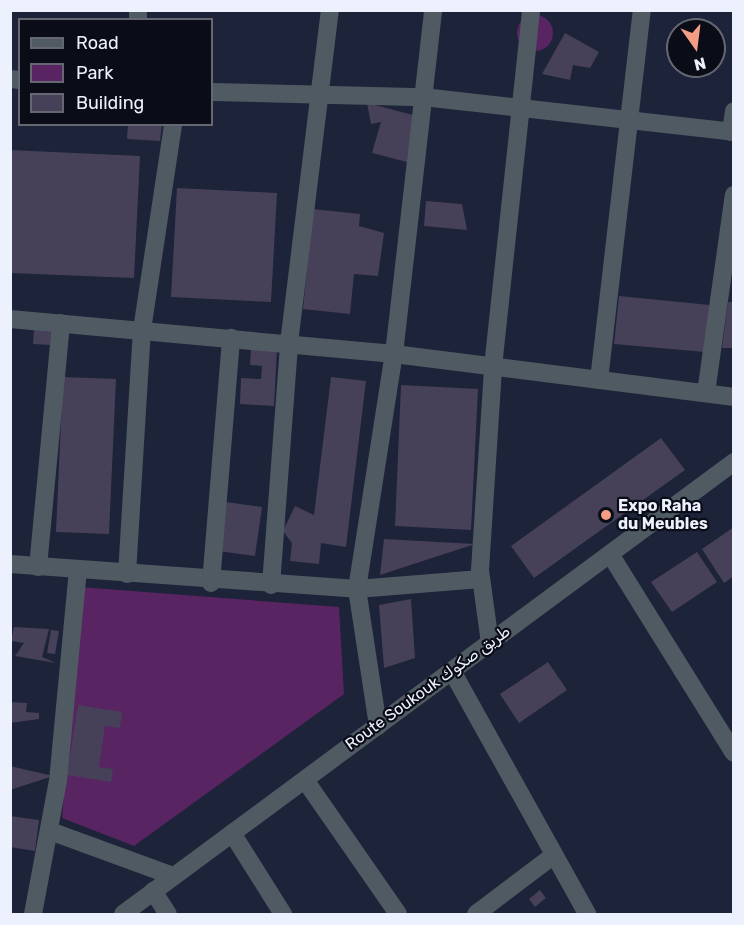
<!DOCTYPE html>
<meta charset="utf-8">
<style>
body{margin:0}
#map{position:relative;width:744px;height:925px;overflow:hidden;background:#1d2339;font-family:Rubik,Cairo,sans-serif}
div>[style]{position:absolute}
.green>*{inset:0;background:#582462}
.round{border-radius:50%}
.building>*{inset:0;background:#464059}
.minor>*{height:18px;margin:-9px;padding:0 9px;transform-origin:9px;border-radius:9px;background:#4f5a62}
.dots>*{width:16px;height:16px;translate:-50% -50%;box-sizing:border-box;border:3px solid #0a0d17;border-radius:50%}
span{translate:-50% -50%;white-space:nowrap;text-align:center;line-height:1.15;-webkit-text-stroke:4.5px #0a0d17;paint-order:stroke}
.poi-label{font-size:16px;color:#edf1fd;font-weight:700}
.left{translate:0 -50%;text-align:left}
.street-label{font-size:16px;color:#edf1fd}
.frame{position:absolute;inset:0;border:12px solid #edf1fd;pointer-events:none}
.legend{position:absolute;left:18px;top:18px;width:195px;height:108px;box-sizing:border-box;background:#0a0d17;border:2px solid #656873;margin:0;padding:8px 10px;list-style:none;font-size:18px;color:#edf1fd}
.legend li{display:flex;align-items:center;gap:12px;height:30px}
.legend b{width:30px;border:2px solid #656873}
.north{position:absolute;left:666px;top:18px;width:60px;height:60px;box-sizing:border-box;background:#0a0d17;border:2px solid #656873;border-radius:50%;rotate:166deg;font-size:16px;font-weight:700;line-height:24px;text-align:center;color:#edf1fd}
.north::after{content:'';display:block;margin:auto;width:21px;height:27px;background:#f49e86;clip-path:polygon(50% 0,100% 100%,50% 72%,0 100%)}
</style>
<div id="map">
<div class="green">
<div class="round" style="left:517px;top:15px;width:36px;height:36px"></div>
<div style="clip-path:polygon(80px 587px,339px 607px,344px 694px,134px 846px,62px 818px)"></div>
</div>
<div class="building">
<div style="clip-path:polygon(565px 33px,599px 52px,590px 68px,573px 65px,570px 80px,542px 74px)"></div>
<div style="clip-path:polygon(367px 103px,413px 115px,407px 162px,372px 153px,381px 122px,371px 124px)"></div>
<div style="clip-path:polygon(128px 124px,162px 124px,160px 141px,127px 139px)"></div>
<div style="clip-path:polygon(10px 150px,140px 156px,134px 278px,10px 273px)"></div>
<div style="clip-path:polygon(177px 188px,277px 193px,271px 302px,171px 297px)"></div>
<div style="clip-path:polygon(426px 201px,462px 204px,467px 230px,424px 226px)"></div>
<div style="clip-path:polygon(313px 209px,360px 214px,359px 226px,384px 233px,378px 276px,354px 274px,350px 314px,303px 309px)"></div>
<div style="clip-path:polygon(619px 296px,710px 305px,705px 352px,614px 344px)"></div>
<div style="clip-path:polygon(728px 302px,734px 302px,734px 348px,722px 348px)"></div>
<div style="clip-path:polygon(34px 330px,54px 332px,52px 345px,33px 344px)"></div>
<div style="clip-path:polygon(251px 347px,277px 349px,274px 406px,240px 404px,241px 378px,261px 379px,262px 366px,250px 365px)"></div>
<div style="clip-path:polygon(63px 377px,116px 379px,109px 534px,56px 532px)"></div>
<div style="clip-path:polygon(331px 377px,366px 381px,346px 547px,321px 543px,319px 564px,290px 561px,292px 543px,283px 531px,295px 506px,314px 515px)"></div>
<div style="clip-path:polygon(401px 385px,478px 389px,471px 530px,395px 526px)"></div>
<div style="clip-path:polygon(661px 438px,685px 470px,534px 578px,511px 546px)"></div>
<div style="clip-path:polygon(226px 502px,262px 507px,255px 556px,218px 551px)"></div>
<div style="clip-path:polygon(734px 527px,734px 576px,724px 583px,702px 549px)"></div>
<div style="clip-path:polygon(384px 539px,475px 544px,380px 575px)"></div>
<div style="clip-path:polygon(697px 552px,717px 582px,672px 612px,651px 582px)"></div>
<div style="clip-path:polygon(411px 599px,415px 658px,384px 668px,379px 605px)"></div>
<div style="clip-path:polygon(14px 627px,49px 629px,42px 657px,56px 663px,15px 656px,24px 643px,11px 641px)"></div>
<div style="clip-path:polygon(51px 630px,59px 631px,55px 654px,47px 653px)"></div>
<div style="clip-path:polygon(548px 662px,567px 690px,519px 723px,500px 694px)"></div>
<div style="clip-path:polygon(11px 702px,27px 703px,26px 712px,39px 713px,39px 719px,10px 723px)"></div>
<div style="clip-path:polygon(78px 705px,122px 712px,120px 728px,105px 726px,99px 767px,113px 769px,111px 782px,67px 775px)"></div>
<div style="clip-path:polygon(10px 766px,53px 776px,10px 790px)"></div>
<div style="clip-path:polygon(10px 816px,39px 820px,35px 851px,10px 847px)"></div>
<div style="clip-path:polygon(540px 890px,546px 898px,535px 907px,529px 899px)"></div>
</div>
<div class="minor">
<div style="left:138px;top:20px;width:10px;rotate:-90deg"></div>
<div style="left:10px;top:79px;width:10px;rotate:6deg"></div>
<div style="left:212px;top:92px;width:211px;rotate:1.4deg"></div>
<div style="left:423px;top:97px;width:313px;rotate:6.4deg"></div>
<div style="left:731px;top:132px;width:21px;rotate:-82deg"></div>
<div style="left:10px;top:319px;width:386px;rotate:5.2deg"></div>
<div style="left:394px;top:354px;width:343px;rotate:7.2deg"></div>
<div style="left:599px;top:380px;width:372px;rotate:-83.4deg"></div>
<div style="left:706px;top:393px;width:200px;rotate:-82deg"></div>
<div style="left:610px;top:554px;width:234px;rotate:58.1deg"></div>
<div style="left:10px;top:564px;width:348px;rotate:4.1deg"></div>
<div style="left:357px;top:589px;width:124px;rotate:-4.6deg"></div>
<div style="left:38px;top:567px;width:245px;rotate:-84.6deg"></div>
<div style="left:127px;top:574px;width:244px;rotate:-86.5deg"></div>
<div style="left:142px;top:330px;width:208px;rotate:-81.4deg"></div>
<div style="left:211px;top:583px;width:246px;rotate:-85.3deg"></div>
<div style="left:271px;top:585px;width:243px;rotate:-85.7deg"></div>
<div style="left:289px;top:343px;width:336px;rotate:-83deg"></div>
<div style="left:490px;top:643px;width:74px;rotate:-97.8deg"></div>
<div style="left:480px;top:570px;width:203px;rotate:-86.3deg"></div>
<div style="left:493px;top:367px;width:359px;rotate:-83.9deg"></div>
<div style="left:452px;top:671px;width:278px;rotate:60.9deg"></div>
<div style="left:378px;top:726px;width:139px;rotate:-98.7deg"></div>
<div style="left:357px;top:589px;width:238px;rotate:-81.1deg"></div>
<div style="left:394px;top:354px;width:346px;rotate:-83.5deg"></div>
<div style="left:305px;top:780px;width:163px;rotate:55.2deg"></div>
<div style="left:50px;top:831px;width:131px;rotate:20.1deg"></div>
<div style="left:232px;top:833px;width:96px;rotate:57.8deg"></div>
<div style="left:153px;top:891px;width:27px;rotate:57deg"></div>
<div style="left:33px;top:914px;width:135px;rotate:-79.4deg"></div>
<div style="left:58px;top:781px;width:211px;rotate:-84.6deg"></div>
<div style="left:123px;top:914px;width:760px;rotate:-36.49deg"></div>
<div style="left:476px;top:914px;width:98px;rotate:-37.1deg"></div>
</div>
<div class="dots">
<div style="left:606px;top:515px;background:#f49e86"></div>
</div>
<div class="poi-label">
<span class="left" style="left:618px;top:515px">Expo Raha<br>du Meubles</span>
</div>
<div class="street-label">
<span style="left:428px;top:688px;rotate:-36deg">Route Soukouk طريق صكوك</span>
</div>
<div class="frame"></div>
<ul class="legend">
<li><b style="height:8px;background:#4f5a62"></b>Road</li>
<li><b style="height:16px;background:#582462"></b>Park</li>
<li><b style="height:16px;background:#464059"></b>Building</li>
</ul>
<div class="north">N</div>
</div>
